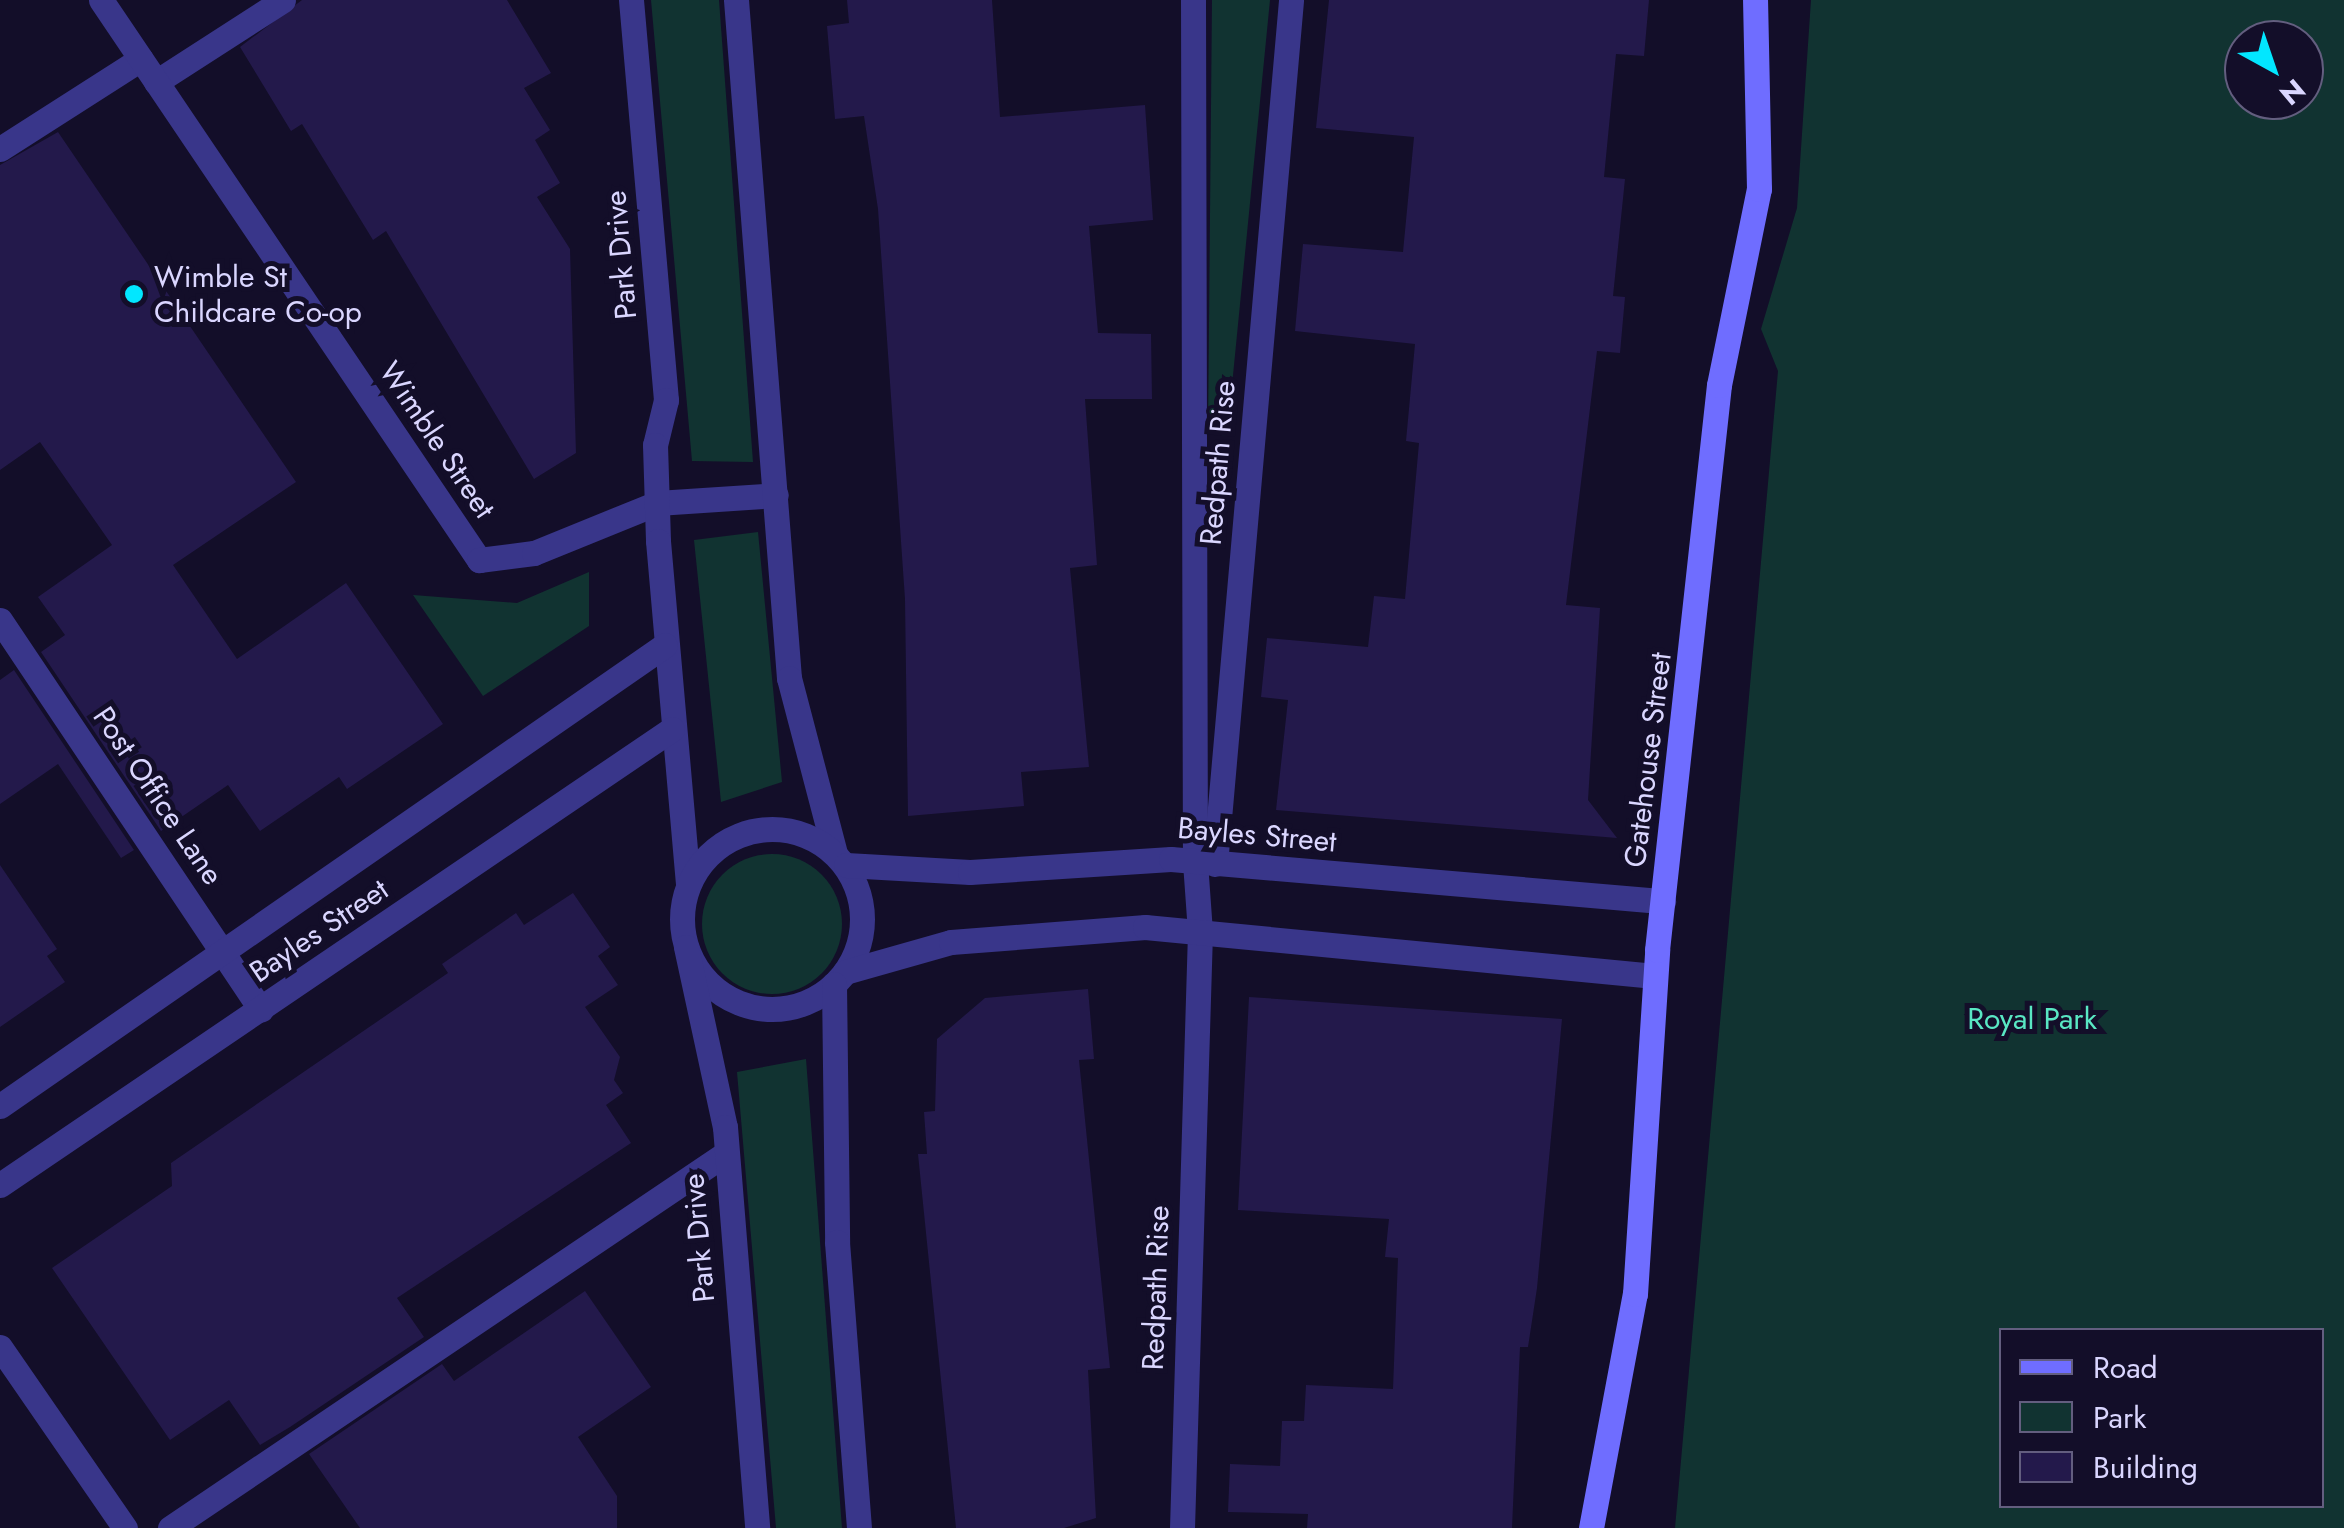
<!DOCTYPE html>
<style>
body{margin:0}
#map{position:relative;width:2344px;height:1528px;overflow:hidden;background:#130e29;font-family:Jost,sans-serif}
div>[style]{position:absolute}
.green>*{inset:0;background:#113331}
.round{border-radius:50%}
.building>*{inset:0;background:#23194b}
.lane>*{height:25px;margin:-12.5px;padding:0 12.5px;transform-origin:12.5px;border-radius:12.5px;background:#39368a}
.street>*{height:25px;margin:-12.5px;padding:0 12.5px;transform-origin:12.5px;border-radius:12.5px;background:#39368a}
.street>.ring{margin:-12.5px;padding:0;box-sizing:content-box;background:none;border:25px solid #39368a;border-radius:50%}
.secondary>*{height:25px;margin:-12.5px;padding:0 12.5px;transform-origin:12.5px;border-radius:12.5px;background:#6f6dff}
.dots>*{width:28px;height:28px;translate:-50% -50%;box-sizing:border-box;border:5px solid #130e29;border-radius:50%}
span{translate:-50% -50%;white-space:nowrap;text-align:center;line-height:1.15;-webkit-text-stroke:10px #130e29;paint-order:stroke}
.street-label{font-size:30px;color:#dad6ff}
.poi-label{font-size:30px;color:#dad6ff}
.left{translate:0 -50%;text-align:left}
.park-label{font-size:30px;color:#59e7c3}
.legend{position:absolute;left:1999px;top:1328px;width:325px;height:180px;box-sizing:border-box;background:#130e29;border:2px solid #635e7f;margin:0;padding:12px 18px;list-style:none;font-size:30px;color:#dad6ff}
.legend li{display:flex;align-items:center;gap:20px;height:50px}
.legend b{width:50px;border:2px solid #635e7f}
.north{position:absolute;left:2224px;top:20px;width:100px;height:100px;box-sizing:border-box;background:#130e29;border:2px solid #635e7f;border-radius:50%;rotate:140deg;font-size:28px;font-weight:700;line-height:40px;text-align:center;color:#dad6ff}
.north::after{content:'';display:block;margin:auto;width:35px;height:45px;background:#02e7ff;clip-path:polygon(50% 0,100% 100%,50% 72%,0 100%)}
</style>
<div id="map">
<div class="green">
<div style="clip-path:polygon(651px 0,719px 0,753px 462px,692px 461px)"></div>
<div style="clip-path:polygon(1212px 0,1270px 0,1227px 436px,1208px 433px)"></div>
<div style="clip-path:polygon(evenodd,1811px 0,2344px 0,2344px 1528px,1675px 1528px,1778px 371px,1761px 329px,1797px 208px,1811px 0,2244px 40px,2304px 40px,2304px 100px,2244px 100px,2244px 40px,1811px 0,2002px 1330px,2322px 1330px,2322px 1506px,2002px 1506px,2002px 1330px)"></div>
<div style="clip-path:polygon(758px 532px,782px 782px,721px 802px,694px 540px)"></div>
<div style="clip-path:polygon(589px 572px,589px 626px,483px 696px,413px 595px,517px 603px)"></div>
<div class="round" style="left:702px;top:854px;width:140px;height:140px"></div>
<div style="clip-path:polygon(806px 1059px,842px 1528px,776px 1528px,737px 1072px)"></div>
</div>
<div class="building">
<div style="clip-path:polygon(302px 0,507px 0,551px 73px,524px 88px,550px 130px,535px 140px,560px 183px,537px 197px,570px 249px,576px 453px,534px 479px,386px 231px,373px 240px,302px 124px,291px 131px,240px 47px)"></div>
<div style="clip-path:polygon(847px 0,992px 0,1000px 117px,1145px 105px,1153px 220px,1089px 226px,1098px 333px,1151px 334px,1152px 399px,1085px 399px,1097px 565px,1070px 568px,1089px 767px,1021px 772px,1024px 806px,908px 816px,905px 599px,878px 209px,864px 116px,835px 119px,827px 26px,849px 23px)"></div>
<div style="clip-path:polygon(1329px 0,1649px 0,1644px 56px,1616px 54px,1604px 177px,1625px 179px,1613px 296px,1625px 297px,1620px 353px,1597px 351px,1566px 605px,1600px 608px,1588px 800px,1617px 838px,1276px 810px,1288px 700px,1261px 697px,1267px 638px,1368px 647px,1374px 596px,1405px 599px,1419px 443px,1406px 441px,1415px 344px,1295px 331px,1303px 244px,1403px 252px,1414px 137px,1316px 128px)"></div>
<div style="clip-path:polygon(58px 132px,296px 482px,173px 565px,237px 659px,346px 583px,443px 724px,347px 789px,339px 777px,260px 831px,228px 785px,161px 831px,41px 652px,65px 635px,38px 597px,112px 545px,40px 442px,0 470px,0 165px)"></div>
<div style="clip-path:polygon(14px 670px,134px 850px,121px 858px,58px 764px,0 804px,0 680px)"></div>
<div style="clip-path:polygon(0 865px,57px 949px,47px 956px,65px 982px,0 1027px)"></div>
<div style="clip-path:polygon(573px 893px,610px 947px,598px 956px,618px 985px,585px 1007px,620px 1057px,614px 1080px,623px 1093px,606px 1105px,631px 1143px,397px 1298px,424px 1337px,290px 1427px,260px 1445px,229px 1400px,170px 1440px,52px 1268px,172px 1186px,171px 1163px,448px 973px,442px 964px,516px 913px,524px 925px)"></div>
<div style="clip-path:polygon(1088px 989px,1094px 1059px,1079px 1060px,1110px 1368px,1088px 1370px,1096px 1518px,1064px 1528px,956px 1528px,918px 1154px,927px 1154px,924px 1112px,935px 1111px,937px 1039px,985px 998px)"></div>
<div style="clip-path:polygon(1249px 997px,1562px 1019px,1537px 1288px,1528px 1347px,1520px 1347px,1512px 1528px,1307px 1528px,1308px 1514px,1228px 1512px,1230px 1464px,1280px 1466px,1282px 1421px,1304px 1421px,1306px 1385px,1393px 1389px,1398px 1258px,1385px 1257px,1389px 1219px,1238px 1210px)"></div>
<div style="clip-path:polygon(585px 1291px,651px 1387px,578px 1437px,617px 1496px,617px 1528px,360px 1528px,309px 1454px,442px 1364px,454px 1381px)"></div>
</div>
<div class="lane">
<div style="left:1193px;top:0;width:862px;rotate:89.87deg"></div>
<div style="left:156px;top:82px;width:151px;rotate:-32.8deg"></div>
<div style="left:0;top:149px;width:167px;rotate:-32.6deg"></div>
<div style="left:0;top:620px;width:469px;rotate:56.2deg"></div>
<div style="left:1215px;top:864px;width:867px;rotate:-84.97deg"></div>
<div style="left:170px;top:1528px;width:669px;rotate:-33.98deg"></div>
<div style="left:1182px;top:1528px;width:597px;rotate:-88.27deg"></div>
</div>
<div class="street">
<div style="left:101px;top:0;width:676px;rotate:55.98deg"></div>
<div style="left:479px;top:560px;width:55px;rotate:-7.3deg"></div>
<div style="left:534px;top:553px;width:133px;rotate:-22.1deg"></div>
<div style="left:657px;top:503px;width:119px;rotate:-3.8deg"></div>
<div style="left:631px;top:0;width:402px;rotate:85deg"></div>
<div style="left:666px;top:400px;width:46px;rotate:103.7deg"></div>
<div style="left:655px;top:445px;width:96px;rotate:88.2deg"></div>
<div style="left:658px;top:541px;width:344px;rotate:85deg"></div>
<div style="left:736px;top:0;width:680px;rotate:85.53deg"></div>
<div style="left:789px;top:678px;width:181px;rotate:75.3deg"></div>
<div class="ring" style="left:682px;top:829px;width:155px;height:155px"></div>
<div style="left:1195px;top:862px;width:69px;rotate:85.9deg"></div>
<div style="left:846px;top:865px;width:124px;rotate:3.2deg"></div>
<div style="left:970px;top:872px;width:201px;rotate:-3.7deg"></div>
<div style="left:1171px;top:859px;width:494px;rotate:4.9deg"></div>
<div style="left:686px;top:947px;width:184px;rotate:77.8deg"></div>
<div style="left:725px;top:1127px;width:402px;rotate:85.4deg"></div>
<div style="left:845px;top:972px;width:110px;rotate:-15.8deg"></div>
<div style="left:951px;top:942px;width:195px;rotate:-4.4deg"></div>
<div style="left:1145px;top:927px;width:512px;rotate:5.49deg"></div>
<div style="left:834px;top:984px;width:258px;rotate:89.3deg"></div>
<div style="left:837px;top:1242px;width:287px;rotate:85.6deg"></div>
<div style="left:0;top:1106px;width:809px;rotate:-34.73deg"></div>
<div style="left:0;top:1185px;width:812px;rotate:-34.16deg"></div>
<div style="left:0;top:1347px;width:220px;rotate:55.4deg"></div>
</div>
<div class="secondary">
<div style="left:1591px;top:1528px;width:238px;rotate:-79.4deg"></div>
<div style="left:1635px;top:1294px;width:345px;rotate:-86.3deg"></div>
<div style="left:1657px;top:950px;width:568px;rotate:-83.74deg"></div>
<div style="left:1719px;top:385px;width:200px;rotate:-78.5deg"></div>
<div style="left:1759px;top:189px;width:189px;rotate:-91.2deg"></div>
</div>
<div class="dots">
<div style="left:134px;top:294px;background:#02e7ff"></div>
</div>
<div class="street-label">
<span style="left:621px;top:255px;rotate:-95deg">Park Drive</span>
<span style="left:437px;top:440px;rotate:56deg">Wimble Street</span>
<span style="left:1218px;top:463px;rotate:-85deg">Redpath Rise</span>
<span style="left:1648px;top:760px;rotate:-83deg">Gatehouse Street</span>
<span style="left:158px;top:796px;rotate:56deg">Post Office Lane</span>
<span style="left:1257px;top:835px;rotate:5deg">Bayles Street</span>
<span style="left:319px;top:931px;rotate:-34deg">Bayles Street</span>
<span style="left:699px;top:1238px;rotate:-95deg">Park Drive</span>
<span style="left:1156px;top:1288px;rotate:-88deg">Redpath Rise</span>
</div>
<div class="poi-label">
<span class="left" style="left:154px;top:294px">Wimble St<br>Childcare Co-op</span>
</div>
<div class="park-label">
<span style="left:2032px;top:1019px">Royal Park</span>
</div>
<ul class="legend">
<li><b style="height:12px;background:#6f6dff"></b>Road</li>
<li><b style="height:28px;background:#113331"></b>Park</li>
<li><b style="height:28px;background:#23194b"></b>Building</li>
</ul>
<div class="north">N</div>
</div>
